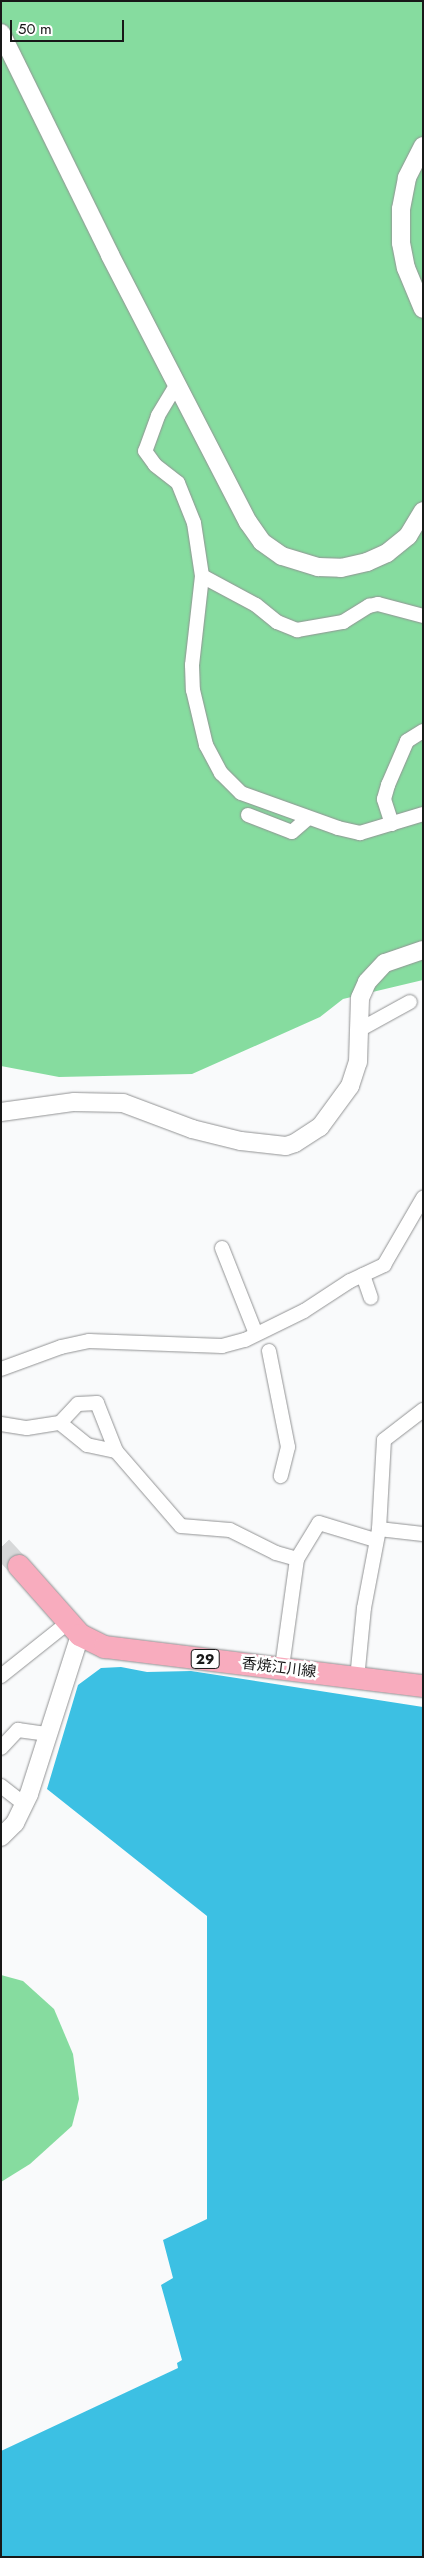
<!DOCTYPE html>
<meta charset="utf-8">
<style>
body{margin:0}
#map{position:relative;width:424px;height:2558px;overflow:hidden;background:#f9fafb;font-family:Jost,"Noto Sans JP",sans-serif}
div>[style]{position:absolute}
.forest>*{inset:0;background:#86dc9f}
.water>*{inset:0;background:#3cc0e3}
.primary-tunnel>*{height:22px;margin-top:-11px;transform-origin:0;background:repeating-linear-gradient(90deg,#d7d8d9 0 22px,transparent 0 33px)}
.roads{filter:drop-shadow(0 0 1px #929394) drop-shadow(0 0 1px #929394)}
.minor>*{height:14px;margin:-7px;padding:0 7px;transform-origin:7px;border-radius:7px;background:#fff}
.tertiary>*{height:18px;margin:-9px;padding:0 9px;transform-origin:9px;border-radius:9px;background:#fff}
.primary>*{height:22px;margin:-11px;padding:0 11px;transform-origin:11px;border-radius:11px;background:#f8acbe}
span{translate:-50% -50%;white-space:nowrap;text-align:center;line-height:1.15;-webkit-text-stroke:5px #fff;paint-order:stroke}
.shield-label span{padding:1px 4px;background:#fff;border:1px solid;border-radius:4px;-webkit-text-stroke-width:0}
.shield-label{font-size:14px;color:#181818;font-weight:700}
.street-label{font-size:15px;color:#181818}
.frame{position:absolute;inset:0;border:2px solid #181818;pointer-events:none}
.scale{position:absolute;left:10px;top:20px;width:114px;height:22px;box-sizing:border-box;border:2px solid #181818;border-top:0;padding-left:6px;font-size:15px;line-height:18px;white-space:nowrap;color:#181818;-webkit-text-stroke:4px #fff;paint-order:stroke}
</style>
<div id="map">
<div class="forest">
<div style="clip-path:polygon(1px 1px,423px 1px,423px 980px,343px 999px,320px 1017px,192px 1074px,59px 1077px,1px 1066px)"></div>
<div style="clip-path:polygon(1px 1975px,23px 1981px,54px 2009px,73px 2054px,79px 2099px,72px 2126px,30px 2164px,1px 2182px)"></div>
</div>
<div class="water">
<div style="clip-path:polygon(121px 1667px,147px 1672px,191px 1671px,423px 1707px,423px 2557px,1px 2557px,1px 2451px,178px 2368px,177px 2363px,182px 2360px,161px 2285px,173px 2278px,163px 2240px,207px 2219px,207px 1916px,47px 1789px,78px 1685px,101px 1668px)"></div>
</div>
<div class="primary-tunnel">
<div style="left:1px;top:1547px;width:26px;rotate:47deg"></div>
</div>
<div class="roads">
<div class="minor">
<div style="left:177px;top:384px;width:37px;rotate:121deg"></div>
<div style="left:158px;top:416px;width:37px;rotate:110deg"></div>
<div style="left:145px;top:451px;width:17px;rotate:54deg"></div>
<div style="left:155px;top:465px;width:29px;rotate:38deg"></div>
<div style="left:178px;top:483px;width:43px;rotate:68.2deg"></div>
<div style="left:194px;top:523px;width:54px;rotate:81.4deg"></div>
<div style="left:202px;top:576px;width:90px;rotate:96.4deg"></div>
<div style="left:192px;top:665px;width:25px;rotate:88deg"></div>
<div style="left:193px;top:690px;width:57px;rotate:76.7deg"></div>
<div style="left:206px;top:745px;width:32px;rotate:62deg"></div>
<div style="left:221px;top:773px;width:28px;rotate:45deg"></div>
<div style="left:241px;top:793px;width:103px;rotate:19.8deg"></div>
<div style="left:338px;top:828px;width:23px;rotate:13deg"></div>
<div style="left:360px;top:833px;width:66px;rotate:-16.8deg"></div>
<div style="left:202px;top:576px;width:61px;rotate:28.2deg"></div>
<div style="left:256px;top:605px;width:27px;rotate:39deg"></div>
<div style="left:277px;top:622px;width:22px;rotate:22deg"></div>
<div style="left:297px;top:630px;width:47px;rotate:-9.9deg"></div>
<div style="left:343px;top:622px;width:31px;rotate:-32deg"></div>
<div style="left:369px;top:606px;width:9px;rotate:-13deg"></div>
<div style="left:378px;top:604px;width:47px;rotate:14.9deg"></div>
<div style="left:248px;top:815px;width:47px;rotate:21.1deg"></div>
<div style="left:292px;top:832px;width:20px;rotate:-41deg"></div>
<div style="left:392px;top:824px;width:26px;rotate:-108deg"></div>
<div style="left:384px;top:799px;width:15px;rotate:-74deg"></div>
<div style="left:388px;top:785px;width:48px;rotate:-66.6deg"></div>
<div style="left:407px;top:741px;width:19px;rotate:-32deg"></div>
<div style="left:359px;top:1030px;width:58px;rotate:-28.8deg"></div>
<div style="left:222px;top:1248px;width:92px;rotate:68.4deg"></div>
<div style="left:363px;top:1275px;width:24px;rotate:71deg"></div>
<div style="left:269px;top:1351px;width:98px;rotate:78.8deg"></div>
<div style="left:288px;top:1447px;width:30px;rotate:104deg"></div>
<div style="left:1px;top:1369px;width:64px;rotate:-20.1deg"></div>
<div style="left:61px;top:1347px;width:29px;rotate:-12deg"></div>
<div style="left:89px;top:1341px;width:133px;rotate:2.2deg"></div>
<div style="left:222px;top:1346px;width:24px;rotate:-15deg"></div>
<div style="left:245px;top:1340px;width:66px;rotate:-26.2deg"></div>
<div style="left:304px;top:1311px;width:55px;rotate:-33.1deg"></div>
<div style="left:350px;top:1281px;width:38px;rotate:-25deg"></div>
<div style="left:384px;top:1265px;width:78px;rotate:-59.8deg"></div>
<div style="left:60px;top:1423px;width:26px;rotate:-47deg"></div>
<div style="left:78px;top:1404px;width:19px;rotate:-3deg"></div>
<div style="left:97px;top:1403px;width:52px;rotate:68.4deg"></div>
<div style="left:1px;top:1424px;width:26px;rotate:9deg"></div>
<div style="left:27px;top:1428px;width:33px;rotate:-9deg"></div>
<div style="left:60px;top:1423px;width:35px;rotate:39deg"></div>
<div style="left:87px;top:1445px;width:30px;rotate:12deg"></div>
<div style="left:116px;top:1451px;width:99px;rotate:49.1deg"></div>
<div style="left:181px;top:1526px;width:49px;rotate:4.7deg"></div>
<div style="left:230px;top:1530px;width:51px;rotate:26.6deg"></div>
<div style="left:276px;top:1553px;width:22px;rotate:16deg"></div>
<div style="left:297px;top:1559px;width:109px;rotate:97.9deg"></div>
<div style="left:379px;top:1529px;width:44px;rotate:6.5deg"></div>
<div style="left:297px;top:1559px;width:42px;rotate:-58.6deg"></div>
<div style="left:319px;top:1523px;width:59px;rotate:16.9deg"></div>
<div style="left:1px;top:1676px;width:87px;rotate:-38.5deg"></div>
<div style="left:357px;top:1679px;width:71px;rotate:-84.4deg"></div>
<div style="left:364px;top:1608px;width:80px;rotate:-79.2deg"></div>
<div style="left:379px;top:1529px;width:89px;rotate:-86.8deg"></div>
<div style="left:384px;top:1440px;width:49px;rotate:-37.6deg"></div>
<div style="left:1px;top:1748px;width:25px;rotate:-47deg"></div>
<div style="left:18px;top:1730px;width:30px;rotate:8deg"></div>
<div style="left:1px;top:1786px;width:29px;rotate:38deg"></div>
</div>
<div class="tertiary">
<div style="left:1px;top:33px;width:247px;rotate:63.8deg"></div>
<div style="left:110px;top:255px;width:301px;rotate:62.7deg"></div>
<div style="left:248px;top:522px;width:24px;rotate:55deg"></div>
<div style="left:262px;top:542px;width:24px;rotate:35deg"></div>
<div style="left:282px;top:556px;width:38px;rotate:17deg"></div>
<div style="left:318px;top:567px;width:23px;rotate:2deg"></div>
<div style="left:341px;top:568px;width:27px;rotate:-13deg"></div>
<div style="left:367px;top:562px;width:22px;rotate:-24deg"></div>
<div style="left:387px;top:553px;width:27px;rotate:-39deg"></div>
<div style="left:408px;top:536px;width:29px;rotate:-59deg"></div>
<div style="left:423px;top:146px;width:36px;rotate:117deg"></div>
<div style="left:407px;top:178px;width:32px;rotate:101deg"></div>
<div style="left:401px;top:209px;width:34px;rotate:90deg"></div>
<div style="left:401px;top:243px;width:25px;rotate:79deg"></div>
<div style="left:406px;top:268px;width:44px;rotate:67.5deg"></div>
<div style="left:1px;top:1112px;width:74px;rotate:-7.8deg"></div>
<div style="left:74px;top:1102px;width:49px;rotate:1.2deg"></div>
<div style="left:123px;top:1103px;width:74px;rotate:20.6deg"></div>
<div style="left:192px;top:1129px;width:50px;rotate:13.8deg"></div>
<div style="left:241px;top:1141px;width:45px;rotate:6.3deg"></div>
<div style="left:286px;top:1146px;width:9px;rotate:-18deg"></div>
<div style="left:295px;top:1143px;width:30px;rotate:-33deg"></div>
<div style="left:320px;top:1127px;width:51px;rotate:-53.8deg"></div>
<div style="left:350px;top:1086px;width:25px;rotate:-72deg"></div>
<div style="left:358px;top:1062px;width:64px;rotate:-88.2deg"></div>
<div style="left:360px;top:998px;width:17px;rotate:-66deg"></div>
<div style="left:367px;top:982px;width:26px;rotate:-47deg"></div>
<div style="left:385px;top:963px;width:40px;rotate:-18.9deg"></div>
<div style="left:1px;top:1837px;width:20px;rotate:-45deg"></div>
<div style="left:15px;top:1823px;width:32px;rotate:-64deg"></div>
<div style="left:29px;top:1794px;width:167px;rotate:-72.2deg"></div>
</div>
<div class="primary">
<div style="left:19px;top:1566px;width:92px;rotate:48.5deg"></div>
<div style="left:80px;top:1635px;width:28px;rotate:26deg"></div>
<div style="left:105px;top:1647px;width:320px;rotate:7deg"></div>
</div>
</div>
<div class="shield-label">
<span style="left:205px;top:1659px">29</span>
</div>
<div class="street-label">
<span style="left:279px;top:1668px;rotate:7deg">香焼江川線</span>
</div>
<div class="frame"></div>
<div class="scale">50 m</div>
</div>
